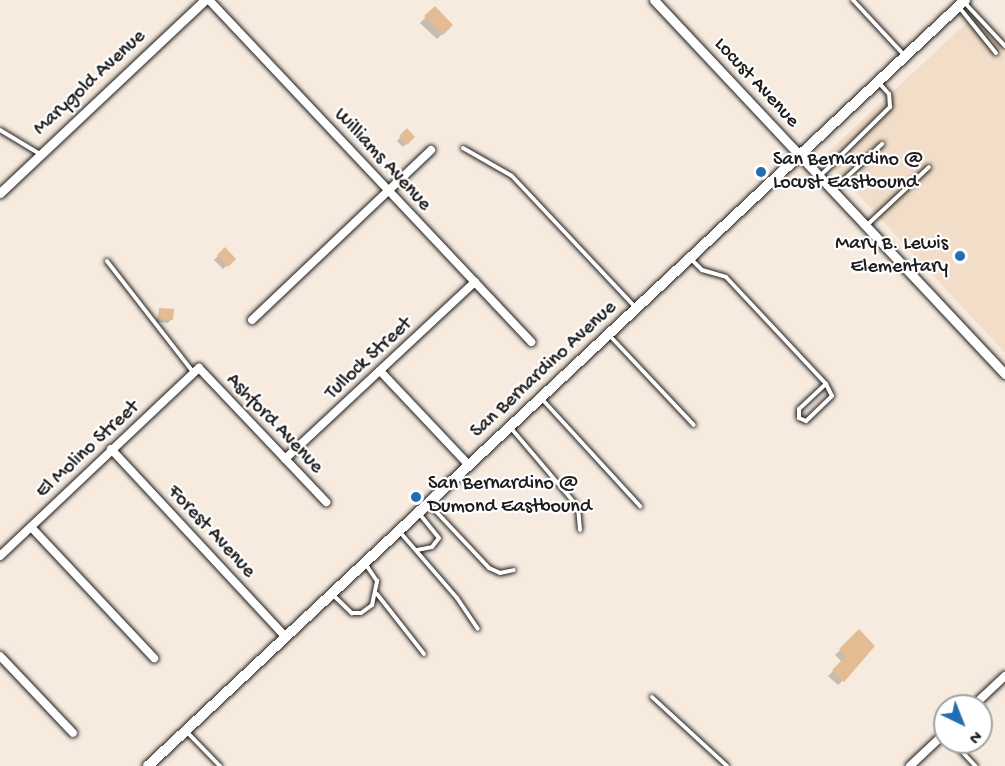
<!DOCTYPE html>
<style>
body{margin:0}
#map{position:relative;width:1005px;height:766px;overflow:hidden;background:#f7ebdf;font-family:"Gochi Hand",sans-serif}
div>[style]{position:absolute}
.built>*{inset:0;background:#f1ddc8}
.shadow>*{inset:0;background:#0003}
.building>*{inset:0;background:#e4bc94}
.roads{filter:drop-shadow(0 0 2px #1c1c1c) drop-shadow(0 0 2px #1c1c1c)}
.service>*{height:4px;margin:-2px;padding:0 2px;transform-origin:2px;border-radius:2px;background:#fff}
.minor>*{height:8px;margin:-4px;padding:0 4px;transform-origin:4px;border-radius:4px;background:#fff}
.tertiary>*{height:9px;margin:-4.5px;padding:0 4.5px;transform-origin:4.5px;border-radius:4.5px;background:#fff}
.secondary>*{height:10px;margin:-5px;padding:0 5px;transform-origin:5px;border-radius:5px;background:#fff}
.dots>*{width:16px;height:16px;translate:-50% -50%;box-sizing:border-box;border:3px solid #fff;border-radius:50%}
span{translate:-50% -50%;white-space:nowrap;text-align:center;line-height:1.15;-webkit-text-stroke:4.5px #fff;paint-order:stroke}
.street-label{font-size:20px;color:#1c1c1c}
.poi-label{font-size:20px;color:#1c1c1c}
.left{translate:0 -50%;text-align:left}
.right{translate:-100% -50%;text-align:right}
.north{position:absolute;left:933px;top:694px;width:60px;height:60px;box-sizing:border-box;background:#fff;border:2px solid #a4a4a4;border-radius:50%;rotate:137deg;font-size:16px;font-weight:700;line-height:24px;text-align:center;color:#1c1c1c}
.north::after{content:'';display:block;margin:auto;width:21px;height:27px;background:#1f6fb2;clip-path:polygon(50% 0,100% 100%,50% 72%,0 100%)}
</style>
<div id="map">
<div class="built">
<div style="clip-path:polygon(975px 15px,1005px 47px,1005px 353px,826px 160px,826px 154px)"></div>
</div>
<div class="shadow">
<div style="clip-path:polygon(435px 8px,451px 25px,437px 39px,420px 23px)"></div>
<div style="clip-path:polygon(407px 130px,413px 137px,403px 147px,397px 141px)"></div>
<div style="clip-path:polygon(225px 249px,234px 259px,223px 269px,214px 260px)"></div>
<div style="clip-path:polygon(160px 309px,172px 319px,168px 323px,156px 322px)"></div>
<div style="clip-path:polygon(859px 632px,849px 675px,838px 685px,828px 676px,842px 662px,835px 655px)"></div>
</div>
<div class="building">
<div style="clip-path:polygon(435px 6px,453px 25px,443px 35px,424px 16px)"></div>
<div style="clip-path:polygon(407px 128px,415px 137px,407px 145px,399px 136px)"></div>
<div style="clip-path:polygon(225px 247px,236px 259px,228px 267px,217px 255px)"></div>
<div style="clip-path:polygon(159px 308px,174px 309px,173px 320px,158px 319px)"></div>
<div style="clip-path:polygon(859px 629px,875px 646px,844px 682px,832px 670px,846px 656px,839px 649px)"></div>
</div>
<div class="roads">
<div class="service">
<div style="left:853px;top:0;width:76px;rotate:47.1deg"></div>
<div style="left:964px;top:2px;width:60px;rotate:47deg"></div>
<div style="left:959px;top:7px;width:59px;rotate:51.2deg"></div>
<div style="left:0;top:130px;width:47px;rotate:31deg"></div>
<div style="left:463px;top:148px;width:56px;rotate:29.7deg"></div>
<div style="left:512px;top:176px;width:180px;rotate:46.8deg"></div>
<div style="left:819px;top:177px;width:100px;rotate:-44.6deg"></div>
<div style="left:890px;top:107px;width:13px;rotate:-94deg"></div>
<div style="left:889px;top:94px;width:15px;rotate:-132deg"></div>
<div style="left:832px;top:191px;width:69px;rotate:-43.2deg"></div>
<div style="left:866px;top:226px;width:86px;rotate:-43.1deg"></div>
<div style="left:690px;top:258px;width:17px;rotate:45deg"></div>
<div style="left:702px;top:270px;width:25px;rotate:16deg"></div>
<div style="left:726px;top:277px;width:146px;rotate:46.9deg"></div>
<div style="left:826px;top:384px;width:13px;rotate:63deg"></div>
<div style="left:832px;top:396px;width:36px;rotate:136deg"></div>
<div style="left:806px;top:421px;width:8px;rotate:-157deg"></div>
<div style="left:799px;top:418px;width:9px;rotate:-90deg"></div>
<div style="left:799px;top:409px;width:37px;rotate:-43deg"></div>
<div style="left:107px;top:261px;width:140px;rotate:52.2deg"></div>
<div style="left:610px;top:336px;width:122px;rotate:46.7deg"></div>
<div style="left:541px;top:398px;width:147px;rotate:47.5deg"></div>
<div style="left:510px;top:427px;width:105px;rotate:49.6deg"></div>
<div style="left:578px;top:507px;width:23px;rotate:85deg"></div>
<div style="left:429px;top:504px;width:88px;rotate:46.8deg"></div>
<div style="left:489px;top:568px;width:12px;rotate:24deg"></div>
<div style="left:500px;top:573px;width:14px;rotate:-12deg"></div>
<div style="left:399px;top:531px;width:89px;rotate:49.1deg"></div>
<div style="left:457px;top:598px;width:37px;rotate:56deg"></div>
<div style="left:417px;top:550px;width:15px;rotate:-11deg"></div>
<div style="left:432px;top:547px;width:11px;rotate:-52deg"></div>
<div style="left:439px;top:538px;width:32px;rotate:-129deg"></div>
<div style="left:332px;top:594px;width:28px;rotate:44deg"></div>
<div style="left:352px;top:613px;width:9px"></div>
<div style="left:361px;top:613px;width:14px;rotate:-36deg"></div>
<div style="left:372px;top:605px;width:25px;rotate:-78deg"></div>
<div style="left:377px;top:581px;width:22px;rotate:-124deg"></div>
<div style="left:377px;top:594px;width:76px;rotate:51.9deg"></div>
<div style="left:652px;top:697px;width:102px;rotate:42.6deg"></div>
<div style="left:186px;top:731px;width:49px;rotate:45.8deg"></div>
<div style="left:953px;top:742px;width:33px;rotate:47deg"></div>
</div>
<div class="minor">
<div style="left:209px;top:0;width:470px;rotate:46.7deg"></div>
<div style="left:252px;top:320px;width:247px;rotate:-43.5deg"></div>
<div style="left:380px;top:371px;width:129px;rotate:46.6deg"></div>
<div style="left:111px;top:449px;width:257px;rotate:47.1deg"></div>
<div style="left:285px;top:459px;width:260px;rotate:-43deg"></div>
<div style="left:31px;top:527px;width:180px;rotate:46.8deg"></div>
<div style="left:0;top:556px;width:274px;rotate:-43.4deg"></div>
<div style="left:199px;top:368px;width:185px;rotate:46.5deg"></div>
<div style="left:0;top:656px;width:106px;rotate:46.5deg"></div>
<div style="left:973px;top:706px;width:44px;rotate:-43.2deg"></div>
<div style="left:910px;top:766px;width:48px;rotate:-43.3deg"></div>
</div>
<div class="tertiary">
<div style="left:654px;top:0;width:513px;rotate:46.82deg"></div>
<div style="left:0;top:193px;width:282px;rotate:-43.3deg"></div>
</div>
<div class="secondary">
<div style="left:148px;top:766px;width:1120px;rotate:-43.15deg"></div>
</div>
</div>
<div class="dots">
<div style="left:761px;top:172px;background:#1f6fb2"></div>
<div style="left:960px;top:256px;background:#1f6fb2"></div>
<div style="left:416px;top:497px;background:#1f6fb2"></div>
</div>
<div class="street-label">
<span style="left:90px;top:83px;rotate:-43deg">Marygold Avenue</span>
<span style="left:756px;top:83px;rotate:47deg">Locust Avenue</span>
<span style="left:382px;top:160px;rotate:47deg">Williams Avenue</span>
<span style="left:369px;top:359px;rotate:-43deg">Tullock Street</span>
<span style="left:544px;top:370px;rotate:-43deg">San Bernardino Avenue</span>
<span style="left:274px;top:424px;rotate:46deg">Ashford Avenue</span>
<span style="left:88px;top:450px;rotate:-43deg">El Molino Street</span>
<span style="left:211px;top:532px;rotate:47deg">Forest Avenue</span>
</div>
<div class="poi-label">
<span class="left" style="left:773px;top:172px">San Bernardino @<br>Locust Eastbound</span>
<span class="right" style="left:948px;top:256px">Mary B. Lewis<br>Elementary</span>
<span class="left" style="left:428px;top:496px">San Bernardino @<br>Dumond Eastbound</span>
</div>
<div class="north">N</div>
</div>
